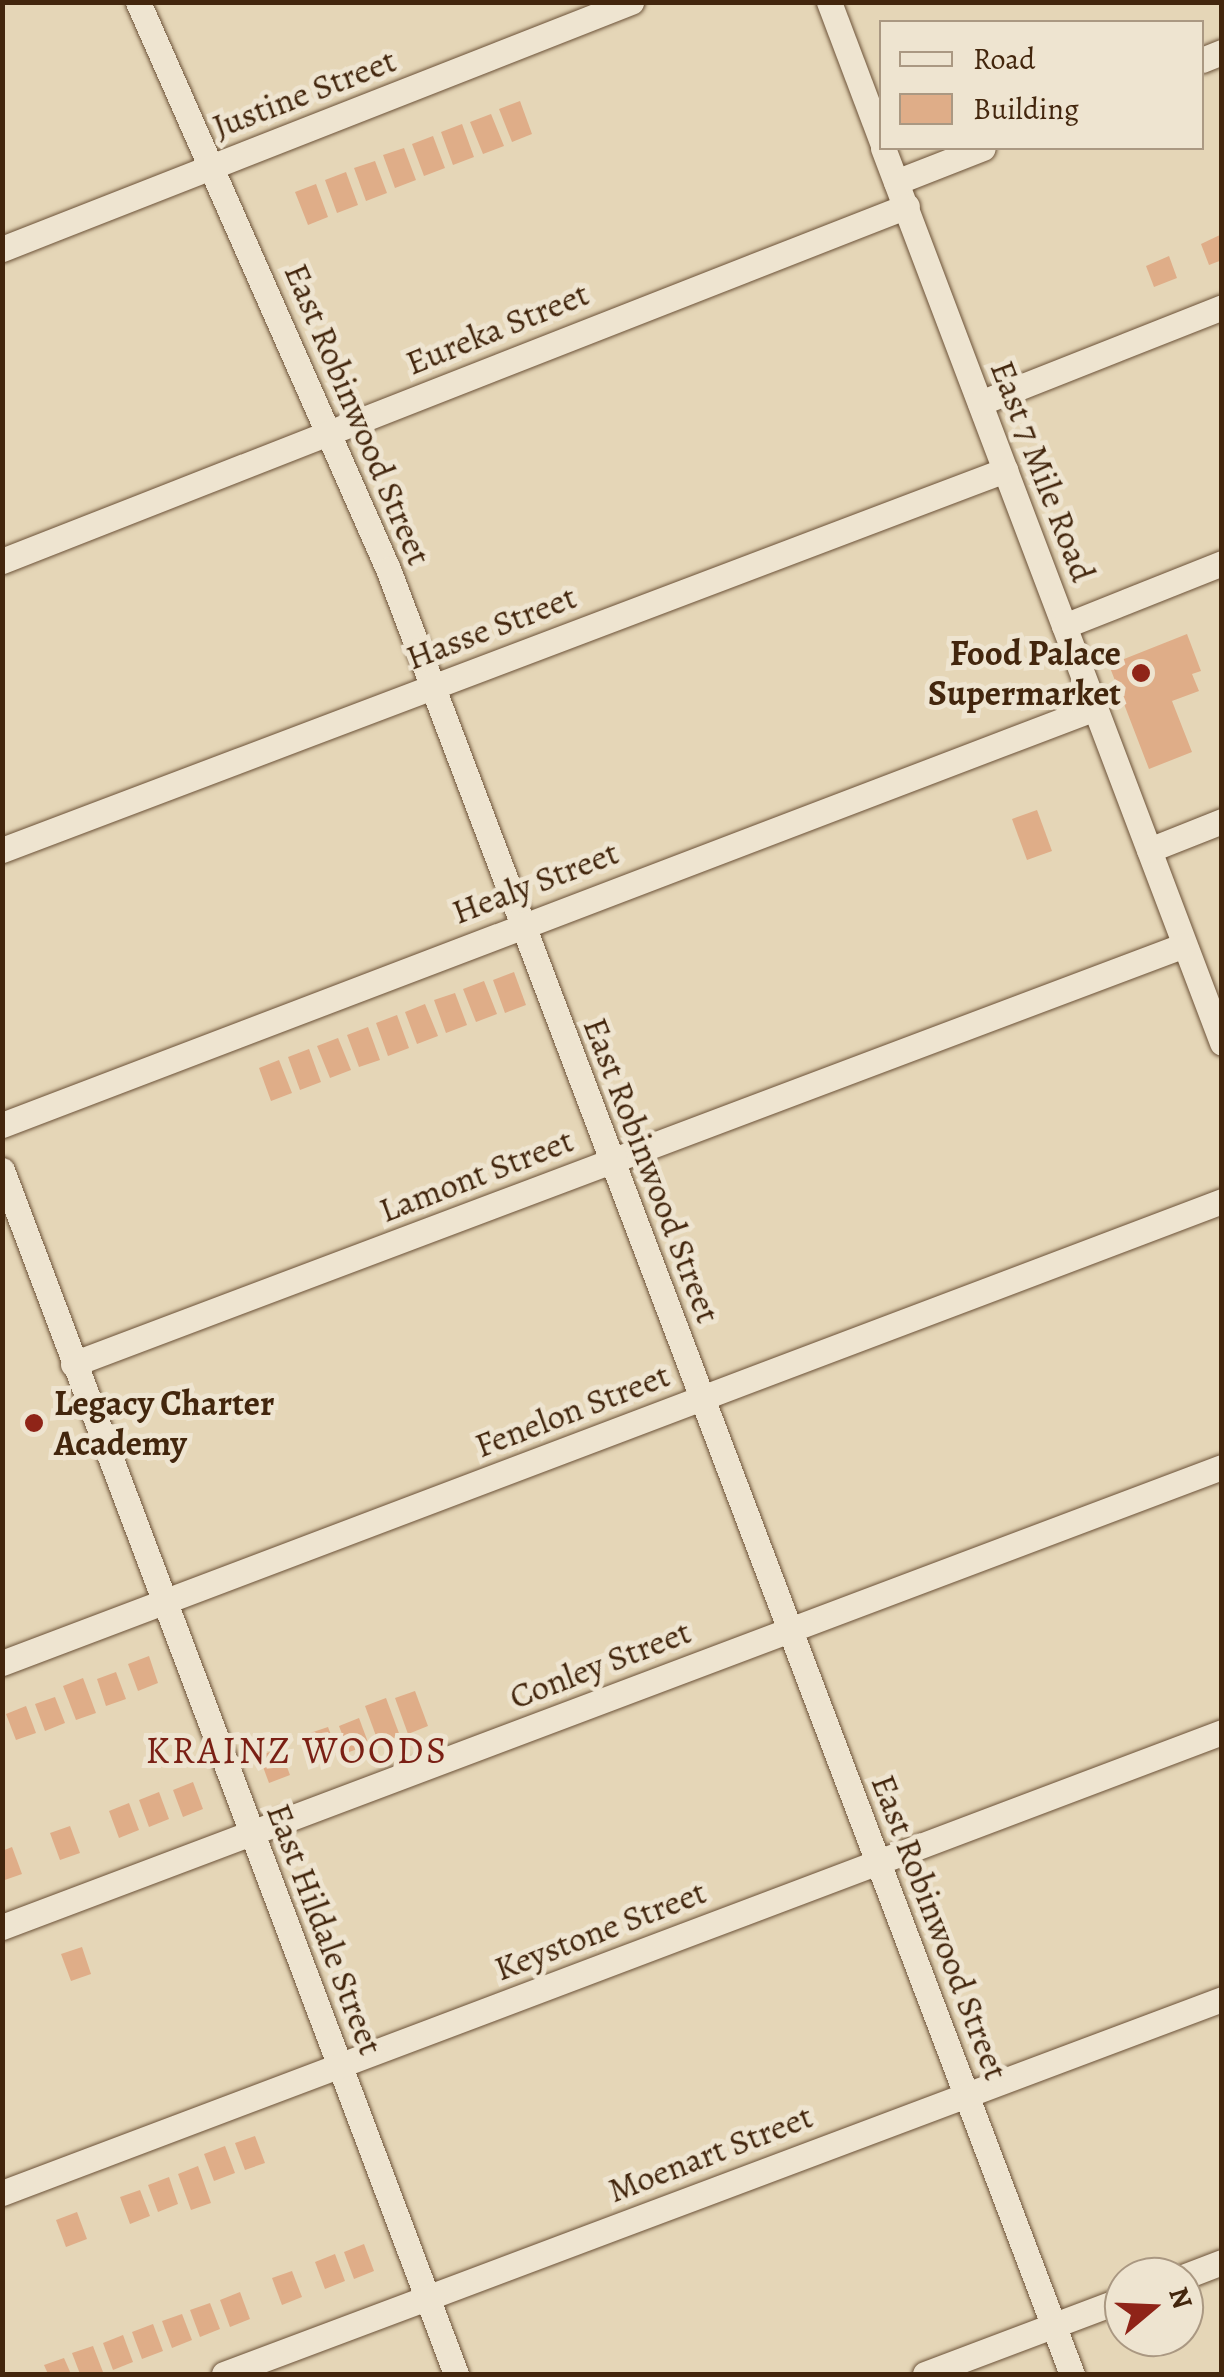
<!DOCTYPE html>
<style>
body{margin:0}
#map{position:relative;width:1224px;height:2377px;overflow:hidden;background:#e5d6b7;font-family:Alegreya,serif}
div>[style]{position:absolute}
.building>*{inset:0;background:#dfad88}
.roads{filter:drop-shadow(0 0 2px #6c5238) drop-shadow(0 0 2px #6c5238)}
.minor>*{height:25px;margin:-12.5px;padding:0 12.5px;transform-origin:12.5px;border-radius:12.5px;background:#eee4d0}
.dots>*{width:28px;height:28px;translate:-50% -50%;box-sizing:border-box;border:5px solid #eee4d0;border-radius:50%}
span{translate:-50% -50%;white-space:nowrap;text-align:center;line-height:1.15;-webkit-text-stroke:10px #eee4d0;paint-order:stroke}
.street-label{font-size:35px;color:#43260d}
.poi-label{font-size:35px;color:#43260d;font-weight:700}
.right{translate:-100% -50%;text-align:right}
.left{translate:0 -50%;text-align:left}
.neighbourhood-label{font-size:38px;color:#7a1f14;letter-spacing:2.5px}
.frame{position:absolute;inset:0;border:5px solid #43260d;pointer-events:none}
.legend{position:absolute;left:879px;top:20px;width:325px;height:130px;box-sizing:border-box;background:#eee4d0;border:2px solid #aa9882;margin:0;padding:12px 18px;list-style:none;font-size:30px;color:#43260d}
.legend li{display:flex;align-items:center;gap:20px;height:50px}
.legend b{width:50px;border:2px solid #aa9882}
.north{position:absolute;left:1104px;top:2257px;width:100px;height:100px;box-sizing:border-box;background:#eee4d0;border:2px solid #aa9882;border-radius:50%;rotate:71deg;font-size:28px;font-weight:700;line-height:40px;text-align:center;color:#43260d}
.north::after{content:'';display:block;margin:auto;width:35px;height:45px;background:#8f2418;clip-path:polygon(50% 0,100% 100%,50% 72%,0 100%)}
</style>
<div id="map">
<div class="building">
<div style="clip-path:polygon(520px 101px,532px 134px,512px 142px,499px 109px)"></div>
<div style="clip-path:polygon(491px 114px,504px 146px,483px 154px,470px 122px)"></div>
<div style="clip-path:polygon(462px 124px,474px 157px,453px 165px,441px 132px)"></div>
<div style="clip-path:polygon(433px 136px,445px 168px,424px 176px,412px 144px)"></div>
<div style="clip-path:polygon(404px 148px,416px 180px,395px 188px,383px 155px)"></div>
<div style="clip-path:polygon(375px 161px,387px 193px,366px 201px,354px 168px)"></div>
<div style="clip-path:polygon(346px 172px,358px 205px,337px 213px,325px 180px)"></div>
<div style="clip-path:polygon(316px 184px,328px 217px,308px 225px,295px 192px)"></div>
<div style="clip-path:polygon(1222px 234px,1222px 260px,1209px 265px,1201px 244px)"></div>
<div style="clip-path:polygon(1169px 256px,1177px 278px,1154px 287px,1146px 266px)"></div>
<div style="clip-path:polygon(1187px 634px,1201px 671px,1192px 674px,1199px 691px,1172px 701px,1192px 752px,1149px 769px,1109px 665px)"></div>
<div style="clip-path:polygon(1037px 810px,1052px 851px,1027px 860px,1012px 819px)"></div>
<div style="clip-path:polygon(514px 972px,526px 1005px,505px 1013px,493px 980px)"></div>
<div style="clip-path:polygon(484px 981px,497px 1014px,476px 1022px,463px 989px)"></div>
<div style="clip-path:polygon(455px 993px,467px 1025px,446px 1033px,434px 1000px)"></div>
<div style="clip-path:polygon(425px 1004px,438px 1036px,417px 1044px,405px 1012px)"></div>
<div style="clip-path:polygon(397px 1015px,409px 1048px,388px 1056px,376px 1023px)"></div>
<div style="clip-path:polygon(368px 1027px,380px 1060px,359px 1067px,347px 1035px)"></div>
<div style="clip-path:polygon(338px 1038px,351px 1070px,330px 1078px,317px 1046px)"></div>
<div style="clip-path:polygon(309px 1049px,321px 1082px,300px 1090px,288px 1057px)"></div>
<div style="clip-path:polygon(279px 1060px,292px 1093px,271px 1101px,259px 1068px)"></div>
<div style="clip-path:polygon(149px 1656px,158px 1683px,138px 1691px,128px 1664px)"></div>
<div style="clip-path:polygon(116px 1672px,126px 1699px,106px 1706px,97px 1679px)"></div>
<div style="clip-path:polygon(83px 1678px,96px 1713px,76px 1720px,63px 1686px)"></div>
<div style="clip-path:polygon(415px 1691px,428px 1726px,408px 1734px,395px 1698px)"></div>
<div style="clip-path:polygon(55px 1697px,65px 1723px,45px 1731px,35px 1704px)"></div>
<div style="clip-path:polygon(386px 1698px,400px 1736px,379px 1744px,365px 1706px)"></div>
<div style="clip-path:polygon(26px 1706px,36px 1733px,16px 1740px,6px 1714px)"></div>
<div style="clip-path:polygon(359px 1718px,369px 1745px,349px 1752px,339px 1726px)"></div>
<div style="clip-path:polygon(328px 1727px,338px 1753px,317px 1761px,307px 1734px)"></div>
<div style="clip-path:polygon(280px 1748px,290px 1775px,269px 1783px,259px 1756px)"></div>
<div style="clip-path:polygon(193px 1782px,203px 1809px,183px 1817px,173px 1790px)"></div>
<div style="clip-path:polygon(159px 1792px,169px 1819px,149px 1827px,139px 1800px)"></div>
<div style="clip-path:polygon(129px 1803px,139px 1830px,119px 1838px,109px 1811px)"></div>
<div style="clip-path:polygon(70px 1826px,80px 1853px,60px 1860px,50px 1833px)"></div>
<div style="clip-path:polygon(12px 1847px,22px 1874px,2px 1881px,2px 1851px)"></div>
<div style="clip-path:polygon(82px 1947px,91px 1974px,71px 1981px,61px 1954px)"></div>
<div style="clip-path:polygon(255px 2136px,265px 2163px,245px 2170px,235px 2143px)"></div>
<div style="clip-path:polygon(225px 2146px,235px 2173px,214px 2181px,204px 2154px)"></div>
<div style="clip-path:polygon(198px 2166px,211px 2203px,191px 2210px,178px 2174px)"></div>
<div style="clip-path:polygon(169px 2177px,178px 2204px,158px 2212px,148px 2185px)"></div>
<div style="clip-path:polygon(140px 2190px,150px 2216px,130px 2224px,120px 2197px)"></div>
<div style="clip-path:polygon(77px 2212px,87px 2239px,66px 2247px,56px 2220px)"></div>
<div style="clip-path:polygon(364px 2244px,374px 2271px,354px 2279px,344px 2252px)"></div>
<div style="clip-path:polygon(335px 2254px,345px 2281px,325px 2289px,315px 2262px)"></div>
<div style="clip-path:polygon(292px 2271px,302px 2297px,282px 2305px,272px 2278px)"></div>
<div style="clip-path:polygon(240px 2292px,250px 2319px,230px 2327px,220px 2300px)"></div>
<div style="clip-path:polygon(210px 2303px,220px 2329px,200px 2337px,190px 2310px)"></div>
<div style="clip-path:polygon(182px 2314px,192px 2340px,172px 2348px,162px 2321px)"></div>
<div style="clip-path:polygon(153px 2324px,163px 2351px,142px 2359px,132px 2332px)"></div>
<div style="clip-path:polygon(123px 2335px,133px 2362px,113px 2370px,103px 2343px)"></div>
<div style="clip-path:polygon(93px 2346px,103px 2372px,80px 2374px,72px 2353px)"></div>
<div style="clip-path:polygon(64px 2358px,71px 2374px,48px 2374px,44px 2365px)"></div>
</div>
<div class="roads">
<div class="minor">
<div style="left:138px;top:2px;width:620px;rotate:66.21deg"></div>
<div style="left:388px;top:569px;width:1930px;rotate:69.25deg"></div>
<div style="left:829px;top:2px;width:150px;rotate:69.3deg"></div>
<div style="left:1202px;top:60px;width:22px;rotate:-22deg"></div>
<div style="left:883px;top:148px;width:957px;rotate:69.25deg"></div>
<div style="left:896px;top:182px;width:93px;rotate:-21.3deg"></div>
<div style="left:2px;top:249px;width:676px;rotate:-21.44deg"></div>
<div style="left:980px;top:403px;width:260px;rotate:-21.6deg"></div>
<div style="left:2px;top:561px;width:972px;rotate:-21.42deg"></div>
<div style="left:1064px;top:626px;width:170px;rotate:-21.7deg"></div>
<div style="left:2px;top:850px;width:1073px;rotate:-20.75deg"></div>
<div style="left:1149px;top:850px;width:79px;rotate:-21.7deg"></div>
<div style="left:2px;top:1125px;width:1170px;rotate:-20.88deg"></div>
<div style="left:2px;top:1170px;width:1287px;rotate:69.34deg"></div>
<div style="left:73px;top:1364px;width:1187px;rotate:-20.66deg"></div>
<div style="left:2px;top:1663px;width:1305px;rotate:-20.74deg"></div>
<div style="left:2px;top:1927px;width:1304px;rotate:-20.66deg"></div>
<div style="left:2px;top:2193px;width:1304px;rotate:-20.7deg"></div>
<div style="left:1183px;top:2277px;width:42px;rotate:-21deg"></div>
<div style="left:224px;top:2374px;width:1066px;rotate:-20.59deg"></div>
<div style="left:925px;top:2374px;width:213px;rotate:-20.7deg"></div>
</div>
</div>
<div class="dots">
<div style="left:1141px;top:673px;background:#8f2418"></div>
<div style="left:34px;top:1423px;background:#8f2418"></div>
</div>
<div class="street-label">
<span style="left:304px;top:93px;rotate:-21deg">Justine Street</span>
<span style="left:497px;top:328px;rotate:-22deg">Eureka Street</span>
<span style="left:358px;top:414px;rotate:67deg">East Robinwood Street</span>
<span style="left:1043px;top:471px;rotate:69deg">East 7 Mile Road</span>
<span style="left:491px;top:627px;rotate:-21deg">Hasse Street</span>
<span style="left:535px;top:882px;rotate:-21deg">Healy Street</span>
<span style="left:652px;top:1170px;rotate:69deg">East Robinwood Street</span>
<span style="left:476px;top:1175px;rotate:-21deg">Lamont Street</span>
<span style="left:572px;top:1410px;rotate:-21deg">Fenelon Street</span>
<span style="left:600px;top:1664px;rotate:-21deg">Conley Street</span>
<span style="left:940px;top:1927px;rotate:69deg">East Robinwood Street</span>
<span style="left:325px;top:1929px;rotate:69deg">East Hildale Street</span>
<span style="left:600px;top:1930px;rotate:-21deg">Keystone Street</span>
<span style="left:710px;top:2153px;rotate:-21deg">Moenart Street</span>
</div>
<div class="poi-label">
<span class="right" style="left:1121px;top:673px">Food Palace<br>Supermarket</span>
<span class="left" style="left:54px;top:1423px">Legacy Charter<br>Academy</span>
</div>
<div class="neighbourhood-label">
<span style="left:297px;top:1751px">KRAINZ WOODS</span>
</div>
<div class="frame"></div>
<ul class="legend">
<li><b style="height:12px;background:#eee4d0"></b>Road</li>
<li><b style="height:28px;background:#dfad88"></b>Building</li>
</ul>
<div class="north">N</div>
</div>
